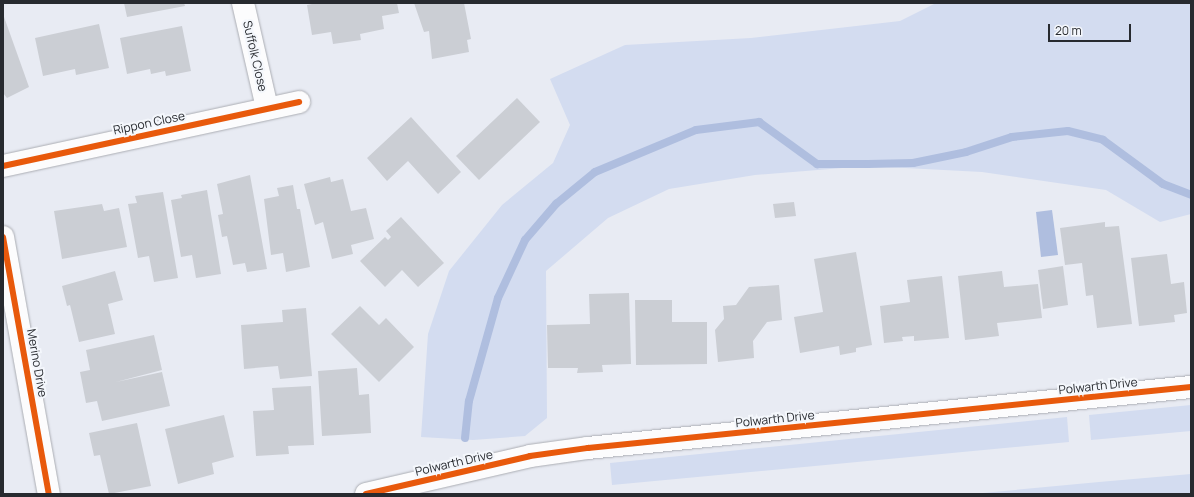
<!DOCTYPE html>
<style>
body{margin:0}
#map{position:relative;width:1194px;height:497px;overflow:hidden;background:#e8ebf3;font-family:Manrope,sans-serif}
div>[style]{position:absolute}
.green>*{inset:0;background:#d3dcf0}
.water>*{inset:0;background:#afbedf}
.stream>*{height:8px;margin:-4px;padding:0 4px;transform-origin:4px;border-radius:4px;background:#afbedf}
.building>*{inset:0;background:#cbced4}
.roads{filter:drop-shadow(0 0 1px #abadb3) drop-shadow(0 0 1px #abadb3)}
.minor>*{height:22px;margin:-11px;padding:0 11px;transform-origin:11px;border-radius:11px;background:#fcfcfd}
.cycleway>*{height:6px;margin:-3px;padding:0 3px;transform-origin:3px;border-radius:3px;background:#e8590c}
span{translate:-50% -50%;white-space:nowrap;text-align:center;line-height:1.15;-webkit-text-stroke:4px #f4f7fc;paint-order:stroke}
.street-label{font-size:12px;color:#272a2f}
.frame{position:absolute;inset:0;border:4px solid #272a2f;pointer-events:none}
.scale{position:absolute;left:1048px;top:24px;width:83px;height:18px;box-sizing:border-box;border:2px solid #272a2f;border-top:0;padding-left:5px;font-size:12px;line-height:14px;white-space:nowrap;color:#272a2f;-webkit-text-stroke:3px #f4f7fc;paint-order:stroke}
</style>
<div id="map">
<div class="green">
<div style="clip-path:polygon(936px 3px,1191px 3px,1191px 214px,1160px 222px,1106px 190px,982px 172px,867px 166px,755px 175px,669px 189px,608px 218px,546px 271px,547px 418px,525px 436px,473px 440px,421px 437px,428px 334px,449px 271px,502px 205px,553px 163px,570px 125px,550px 79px,625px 45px,751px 38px,900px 21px)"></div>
<div style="clip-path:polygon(1191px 405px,1191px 431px,1091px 440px,1089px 415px)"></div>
<div style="clip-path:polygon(1067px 417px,1069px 442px,612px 485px,610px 463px)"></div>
<div style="clip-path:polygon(1191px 474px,1191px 494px,972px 494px,1099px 482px)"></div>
</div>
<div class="water">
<div style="clip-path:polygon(1052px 210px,1058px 255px,1041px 257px,1036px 212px)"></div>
</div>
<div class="stream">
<div style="left:465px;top:438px;width:37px;rotate:-84deg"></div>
<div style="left:469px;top:401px;width:107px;rotate:-74.3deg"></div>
<div style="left:498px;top:298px;width:64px;rotate:-65deg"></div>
<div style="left:525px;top:240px;width:48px;rotate:-49.3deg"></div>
<div style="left:556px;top:204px;width:50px;rotate:-39.4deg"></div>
<div style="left:595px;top:172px;width:109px;rotate:-22.6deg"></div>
<div style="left:696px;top:130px;width:64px;rotate:-7.2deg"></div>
<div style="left:759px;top:122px;width:72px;rotate:35.9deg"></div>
<div style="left:817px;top:164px;width:51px"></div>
<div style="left:868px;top:164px;width:45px;rotate:-1.3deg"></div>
<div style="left:913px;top:163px;width:54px;rotate:-11.7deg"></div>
<div style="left:966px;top:152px;width:48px;rotate:-18.1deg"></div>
<div style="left:1012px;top:137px;width:56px;rotate:-6.1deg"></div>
<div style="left:1068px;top:131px;width:36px;rotate:14deg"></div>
<div style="left:1103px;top:140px;width:74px;rotate:36.3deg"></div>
<div style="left:1163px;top:184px;width:30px;rotate:21deg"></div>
</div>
<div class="building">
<div style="clip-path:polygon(124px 3px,184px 3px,185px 6px,127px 17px)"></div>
<div style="clip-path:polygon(317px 3px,397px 3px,399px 13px,382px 16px,384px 29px,360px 34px,361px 40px,333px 44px,331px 32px,312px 35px,307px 5px)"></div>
<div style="clip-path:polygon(414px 3px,464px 3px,471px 39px,467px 40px,469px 52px,432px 59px,429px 31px,424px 32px)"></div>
<div style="clip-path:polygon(3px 14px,29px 87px,7px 98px,3px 93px)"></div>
<div style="clip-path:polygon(99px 24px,109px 68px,76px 75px,75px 69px,43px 76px,35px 38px)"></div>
<div style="clip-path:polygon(182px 26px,191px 71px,166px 76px,165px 71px,151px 74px,150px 69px,127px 74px,120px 38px)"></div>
<div style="clip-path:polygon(517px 98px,540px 122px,479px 180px,456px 156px)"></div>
<div style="clip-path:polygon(411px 117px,461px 172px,438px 194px,408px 161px,387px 181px,367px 158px)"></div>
<div style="clip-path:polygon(250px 175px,267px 269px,247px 272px,245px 263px,233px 265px,227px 236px,222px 237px,218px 215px,223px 214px,217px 184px)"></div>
<div style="clip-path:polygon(330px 177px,331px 182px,343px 179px,351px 211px,366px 208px,374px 239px,351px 245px,353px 254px,332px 259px,323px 222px,315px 225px,304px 184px)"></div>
<div style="clip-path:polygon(293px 185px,297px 209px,300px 209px,310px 267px,286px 272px,283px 253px,271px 255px,264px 199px,279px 196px,277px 188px)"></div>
<div style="clip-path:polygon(207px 190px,221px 274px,196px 278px,192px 255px,181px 257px,171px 200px,182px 198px,181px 195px)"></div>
<div style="clip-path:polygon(163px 192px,178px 278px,154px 282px,149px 256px,138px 258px,128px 204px,137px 203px,135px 196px)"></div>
<div style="clip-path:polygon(794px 202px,796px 216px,775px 218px,773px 204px)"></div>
<div style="clip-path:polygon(102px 204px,104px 211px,119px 208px,127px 247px,62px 259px,54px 211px)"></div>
<div style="clip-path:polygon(401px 217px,444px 263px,418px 287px,402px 270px,385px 287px,360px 261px,385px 237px,388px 240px,391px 237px,386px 231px)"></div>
<div style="clip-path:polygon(1105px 222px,1105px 227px,1119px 226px,1132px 324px,1097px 328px,1093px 295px,1086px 296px,1082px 263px,1065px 265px,1060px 228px)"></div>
<div style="clip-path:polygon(856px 252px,872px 345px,856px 348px,856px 352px,840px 355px,839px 346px,800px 353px,794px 317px,823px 312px,814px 259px)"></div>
<div style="clip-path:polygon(1167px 254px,1171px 284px,1184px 282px,1187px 313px,1174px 315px,1175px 322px,1139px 326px,1131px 258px)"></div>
<div style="clip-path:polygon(1063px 266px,1068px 305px,1043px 309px,1038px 270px)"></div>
<div style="clip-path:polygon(115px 271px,123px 300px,108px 304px,115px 334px,79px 342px,70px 305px,67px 306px,62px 286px)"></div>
<div style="clip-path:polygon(1002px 271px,1004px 287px,1038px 284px,1042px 318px,997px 323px,999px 336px,965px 340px,958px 276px)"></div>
<div style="clip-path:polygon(942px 276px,949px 338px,914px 341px,914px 336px,902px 337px,903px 341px,884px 343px,880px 306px,910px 302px,907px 280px)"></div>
<div style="clip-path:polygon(779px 285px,782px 320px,767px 322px,753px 341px,754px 358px,718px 362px,715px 330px,724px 319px,723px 306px,736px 305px,749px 287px)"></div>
<div style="clip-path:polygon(629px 293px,631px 364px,602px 365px,603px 372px,577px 373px,578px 368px,548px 368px,547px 325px,590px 324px,589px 294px)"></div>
<div style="clip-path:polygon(635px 300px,672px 300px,672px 322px,707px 322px,707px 364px,636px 365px)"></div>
<div style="clip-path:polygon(360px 306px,379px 325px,386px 318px,414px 347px,379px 382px,331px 334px)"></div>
<div style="clip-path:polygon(306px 308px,312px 376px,280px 379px,278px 366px,244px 369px,241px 325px,283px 322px,282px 310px)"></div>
<div style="clip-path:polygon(154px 335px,162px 370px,116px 382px,162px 372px,170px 406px,102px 421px,97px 401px,86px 403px,80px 372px,90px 370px,86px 350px)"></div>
<div style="clip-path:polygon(357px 368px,359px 395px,369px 394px,371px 433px,322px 436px,318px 371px)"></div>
<div style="clip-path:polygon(311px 386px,314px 445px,288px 446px,289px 454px,256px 456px,253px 411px,274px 410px,272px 388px)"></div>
<div style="clip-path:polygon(224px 415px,234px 457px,212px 463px,214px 474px,178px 484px,165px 429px)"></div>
<div style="clip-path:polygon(137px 423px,151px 486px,109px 494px,100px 455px,94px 456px,89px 433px)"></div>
</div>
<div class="roads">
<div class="minor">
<div style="left:243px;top:3px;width:108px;rotate:77.1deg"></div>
<div style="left:3px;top:166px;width:303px;rotate:-12.2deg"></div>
<div style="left:3px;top:237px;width:261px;rotate:79.9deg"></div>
<div style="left:366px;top:494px;width:168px;rotate:-13deg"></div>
<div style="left:530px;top:456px;width:59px;rotate:-7.9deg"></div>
<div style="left:588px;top:448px;width:606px;rotate:-5.78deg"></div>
</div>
</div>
<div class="cycleway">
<div style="left:3px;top:166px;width:303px;rotate:-12.2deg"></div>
<div style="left:3px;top:237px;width:261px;rotate:79.9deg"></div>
<div style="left:366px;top:494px;width:168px;rotate:-13deg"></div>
<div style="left:530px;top:456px;width:59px;rotate:-7.9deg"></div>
<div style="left:588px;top:448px;width:606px;rotate:-5.78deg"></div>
</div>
<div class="street-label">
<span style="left:255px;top:56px;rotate:77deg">Suffolk Close</span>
<span style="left:149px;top:123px;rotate:-12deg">Rippon Close</span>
<span style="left:37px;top:363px;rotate:80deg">Merino Drive</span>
<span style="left:1098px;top:386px;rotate:-6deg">Polwarth Drive</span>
<span style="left:775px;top:419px;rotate:-6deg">Polwarth Drive</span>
<span style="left:454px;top:463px;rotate:-13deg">Polwarth Drive</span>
</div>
<div class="frame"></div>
<div class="scale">20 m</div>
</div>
